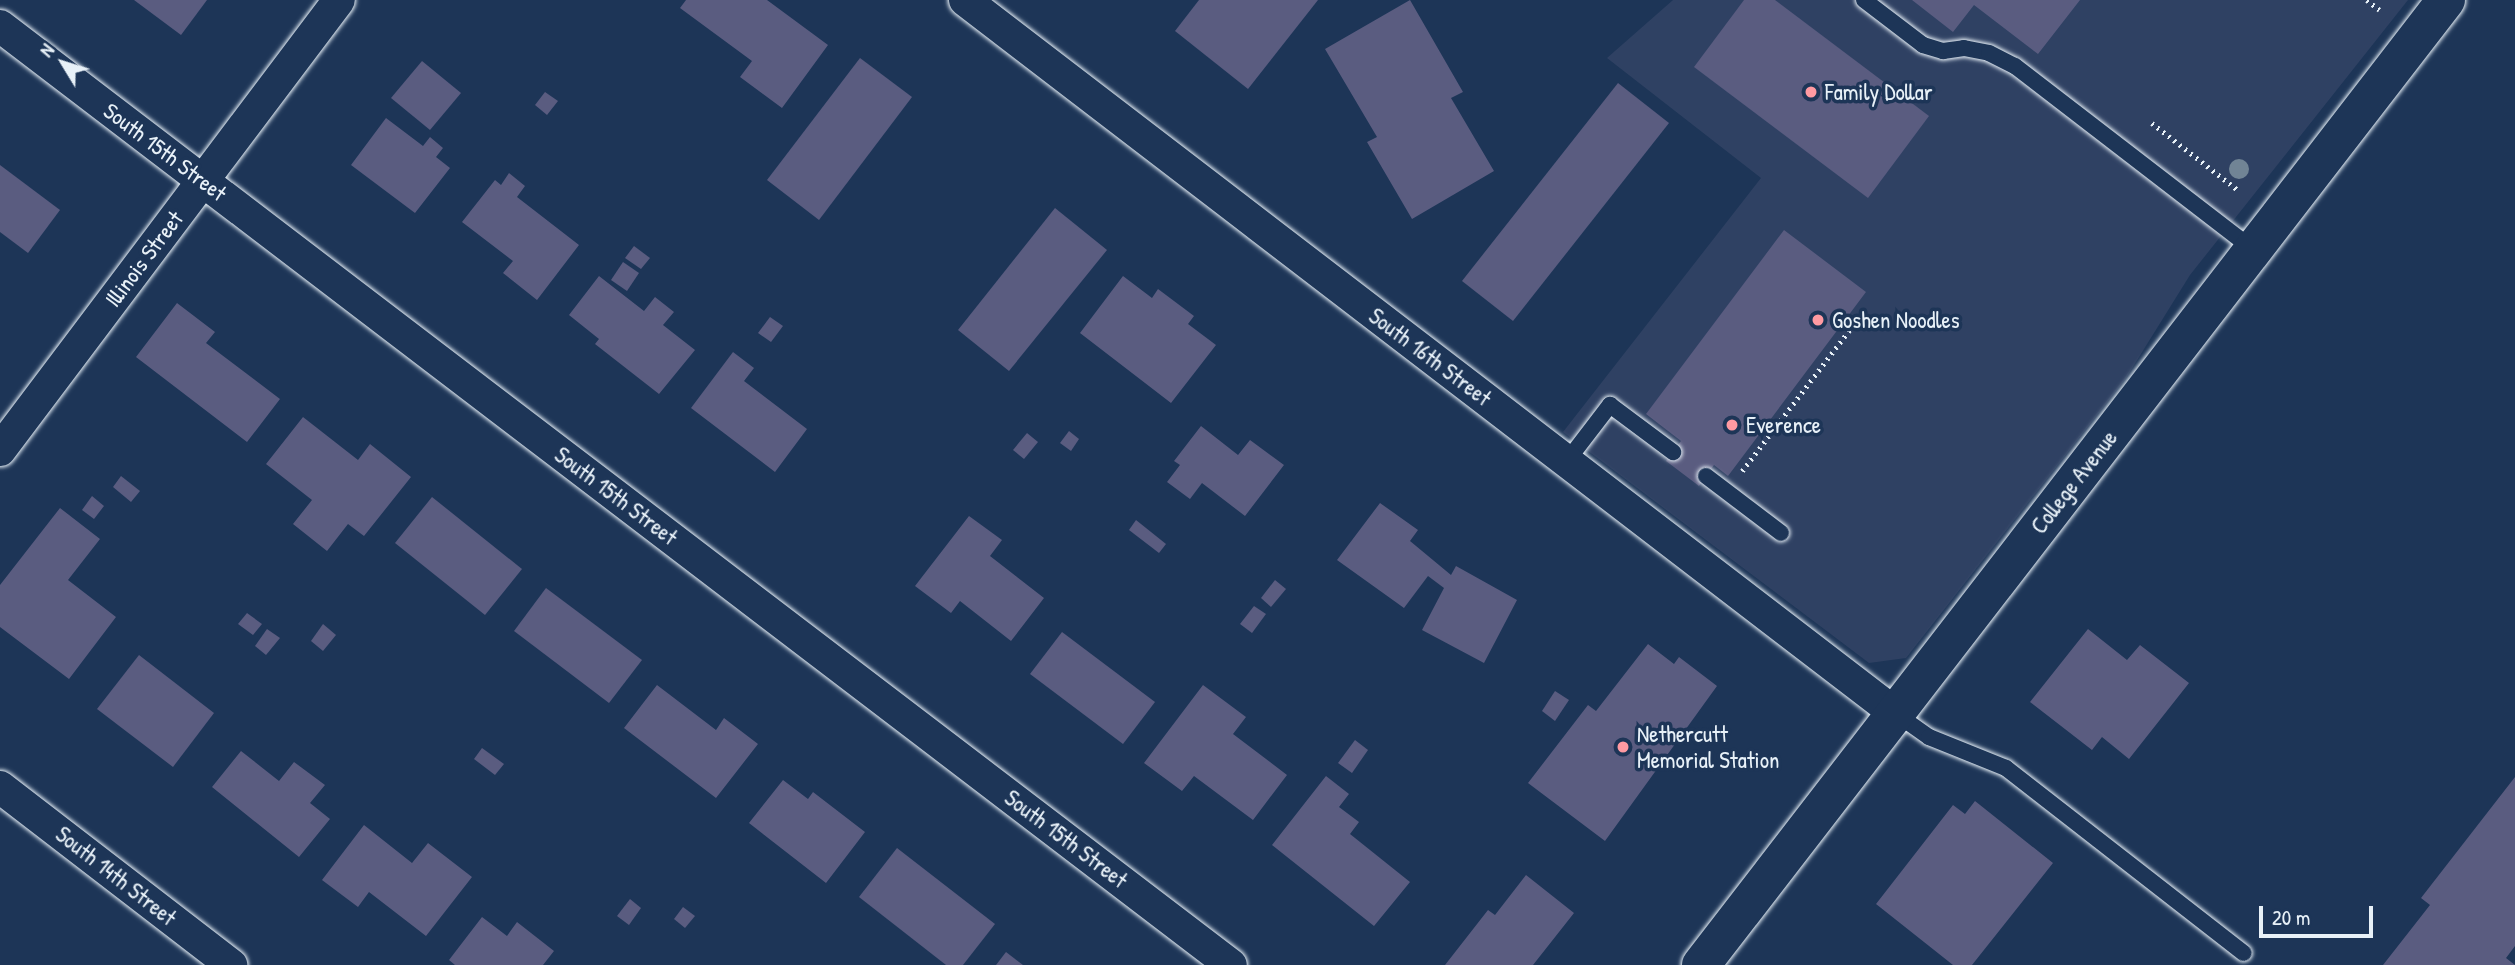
<!DOCTYPE html>
<style>
body{margin:0}
#map{position:relative;width:2515px;height:965px;overflow:hidden;background:#1d3557;font-family:"Patrick Hand",sans-serif}
div>[style]{position:absolute}
.built>*{inset:0;background:#2f4163}
.building>*{inset:0;background:#5a5c80}
.path>*{height:4.5px;margin-top:-2.25px;transform-origin:0;background:repeating-linear-gradient(90deg,#e8f1f8 0 2px,transparent 0 7px)}
.roads{filter:drop-shadow(0 0 2px #e8f1f8) drop-shadow(0 0 2px #e8f1f8)}
.service>*{height:16px;margin:-8px;padding:0 8px;transform-origin:8px;border-radius:8px;background:#1d3557}
.minor>*{height:32px;margin:-16px;padding:0 16px;transform-origin:16px;border-radius:16px;background:#1d3557}
.secondary>*{height:38px;margin:-19px;padding:0 19px;transform-origin:19px;border-radius:19px;background:#1d3557}
.trees>*{width:20px;height:20px;margin:-10px;border-radius:50%;background:#718495}
.dots>*{width:19px;height:19px;translate:-50% -50%;box-sizing:border-box;border:4px solid #1d3557;border-radius:50%}
span{translate:-50% -50%;white-space:nowrap;text-align:center;line-height:1.15;-webkit-text-stroke:7px #1d3557;paint-order:stroke}
.poi-label{font-size:23px;color:#e8f1f8}
.left{translate:0 -50%;text-align:left}
.street-label{font-size:23px;color:#e8f1f8}
.north{position:absolute;left:28px;top:28px;width:70px;height:70px;-webkit-text-stroke:5px #1d3557;paint-order:stroke;rotate:308deg;font-size:19px;font-weight:700;line-height:28px;text-align:center;color:#e8f1f8}
.north::after{content:'';display:block;margin:auto;width:24px;height:32px;background:#e8f1f8;clip-path:polygon(50% 0,100% 100%,50% 72%,0 100%)}
.scale{position:absolute;left:2259px;top:906px;width:114px;height:32px;box-sizing:border-box;border:4px solid #e8f1f8;border-top:0;padding-left:9px;font-size:21px;line-height:24px;white-space:nowrap;color:#e8f1f8;-webkit-text-stroke:5px #1d3557;paint-order:stroke}
</style>
<div id="map">
<div class="built">
<div style="clip-path:polygon(1673px 0,2408px 0,2190px 275px,2126px 378px,1906px 658px,1869px 663px,1563px 432px,1761px 178px,1607px 58px)"></div>
</div>
<div class="building">
<div style="clip-path:polygon(134px 0,207px 0,181px 35px)"></div>
<div style="clip-path:polygon(686px 0,767px 0,828px 45px,782px 108px,740px 77px,752px 61px,680px 8px)"></div>
<div style="clip-path:polygon(1199px 0,1318px 0,1248px 89px,1175px 31px)"></div>
<div style="clip-path:polygon(1410px 0,1463px 92px,1451px 98px,1494px 171px,1412px 219px,1367px 142px,1377px 137px,1325px 49px)"></div>
<div style="clip-path:polygon(1744px 0,1775px 0,1929px 116px,1868px 198px,1694px 67px)"></div>
<div style="clip-path:polygon(1912px 0,2080px 0,2038px 54px,1974px 5px,1953px 32px)"></div>
<div style="clip-path:polygon(860px 58px,912px 97px,819px 220px,767px 180px)"></div>
<div style="clip-path:polygon(422px 61px,461px 93px,430px 130px,391px 98px)"></div>
<div style="clip-path:polygon(1618px 83px,1669px 123px,1513px 321px,1462px 281px)"></div>
<div style="clip-path:polygon(545px 92px,558px 101px,547px 115px,535px 105px)"></div>
<div style="clip-path:polygon(386px 118px,423px 146px,430px 137px,443px 148px,436px 157px,450px 168px,415px 213px,351px 165px)"></div>
<div style="clip-path:polygon(0 165px,60px 210px,28px 253px,0 232px)"></div>
<div style="clip-path:polygon(509px 173px,525px 186px,517px 197px,579px 245px,537px 300px,503px 273px,513px 261px,462px 222px,495px 180px,501px 185px)"></div>
<div style="clip-path:polygon(1055px 208px,1107px 250px,1009px 371px,958px 330px)"></div>
<div style="clip-path:polygon(1784px 230px,1866px 292px,1728px 476px,1714px 465px,1699px 486px,1666px 461px,1681px 441px,1646px 414px)"></div>
<div style="clip-path:polygon(634px 246px,650px 258px,641px 269px,625px 258px)"></div>
<div style="clip-path:polygon(623px 262px,639px 273px,627px 291px,611px 280px)"></div>
<div style="clip-path:polygon(599px 276px,644px 311px,655px 297px,674px 312px,663px 325px,695px 350px,659px 394px,595px 344px,599px 339px,569px 315px)"></div>
<div style="clip-path:polygon(1123px 276px,1152px 298px,1158px 289px,1194px 316px,1188px 324px,1216px 345px,1171px 403px,1080px 333px)"></div>
<div style="clip-path:polygon(177px 303px,215px 332px,206px 343px,280px 399px,247px 442px,136px 357px)"></div>
<div style="clip-path:polygon(770px 317px,783px 326px,771px 342px,758px 333px)"></div>
<div style="clip-path:polygon(733px 352px,754px 368px,744px 381px,807px 429px,775px 472px,691px 408px)"></div>
<div style="clip-path:polygon(303px 417px,358px 460px,370px 444px,411px 477px,364px 536px,348px 524px,327px 551px,293px 524px,312px 500px,266px 464px)"></div>
<div style="clip-path:polygon(1201px 426px,1238px 455px,1250px 440px,1284px 465px,1245px 516px,1202px 483px,1190px 499px,1167px 482px,1180px 465px,1174px 461px)"></div>
<div style="clip-path:polygon(1069px 431px,1079px 439px,1071px 451px,1060px 443px)"></div>
<div style="clip-path:polygon(1027px 433px,1038px 442px,1024px 459px,1013px 450px)"></div>
<div style="clip-path:polygon(121px 476px,140px 491px,131px 502px,113px 487px)"></div>
<div style="clip-path:polygon(92px 496px,104px 506px,94px 519px,82px 510px)"></div>
<div style="clip-path:polygon(432px 497px,522px 569px,485px 615px,395px 543px)"></div>
<div style="clip-path:polygon(1380px 503px,1418px 530px,1410px 541px,1451px 575px,1456px 566px,1517px 600px,1484px 663px,1422px 630px,1444px 588px,1428px 576px,1404px 608px,1337px 560px)"></div>
<div style="clip-path:polygon(60px 508px,100px 539px,68px 580px,116px 617px,69px 679px,0 627px,0 585px)"></div>
<div style="clip-path:polygon(969px 516px,1002px 540px,990px 556px,1044px 598px,1011px 641px,960px 601px,951px 613px,915px 586px)"></div>
<div style="clip-path:polygon(1136px 520px,1166px 544px,1159px 553px,1129px 530px)"></div>
<div style="clip-path:polygon(1275px 580px,1286px 589px,1271px 607px,1261px 598px)"></div>
<div style="clip-path:polygon(546px 588px,642px 660px,609px 703px,514px 631px)"></div>
<div style="clip-path:polygon(1254px 606px,1266px 614px,1252px 633px,1240px 624px)"></div>
<div style="clip-path:polygon(247px 613px,262px 624px,253px 635px,238px 624px)"></div>
<div style="clip-path:polygon(323px 624px,336px 635px,323px 651px,311px 641px)"></div>
<div style="clip-path:polygon(267px 629px,280px 638px,266px 655px,255px 646px)"></div>
<div style="clip-path:polygon(2088px 629px,2127px 660px,2140px 645px,2189px 683px,2129px 759px,2102px 737px,2092px 750px,2030px 702px)"></div>
<div style="clip-path:polygon(1062px 632px,1155px 702px,1123px 744px,1030px 674px)"></div>
<div style="clip-path:polygon(1648px 644px,1674px 664px,1679px 657px,1717px 686px,1605px 841px,1528px 783px,1588px 705px,1596px 711px)"></div>
<div style="clip-path:polygon(139px 655px,214px 713px,173px 767px,97px 709px)"></div>
<div style="clip-path:polygon(657px 685px,716px 730px,724px 718px,758px 744px,716px 798px,624px 728px)"></div>
<div style="clip-path:polygon(1203px 685px,1246px 717px,1233px 734px,1287px 775px,1253px 820px,1194px 776px,1182px 791px,1144px 763px)"></div>
<div style="clip-path:polygon(1555px 691px,1569px 700px,1555px 721px,1542px 711px)"></div>
<div style="clip-path:polygon(1355px 740px,1368px 750px,1352px 773px,1338px 763px)"></div>
<div style="clip-path:polygon(482px 748px,504px 764px,495px 775px,474px 759px)"></div>
<div style="clip-path:polygon(241px 751px,279px 781px,294px 762px,325px 785px,310px 803px,330px 819px,299px 857px,212px 787px)"></div>
<div style="clip-path:polygon(1326px 776px,1349px 794px,1339px 807px,1359px 822px,1350px 834px,1410px 882px,1374px 926px,1272px 845px)"></div>
<div style="clip-path:polygon(2515px 777px,2515px 946px,2506px 958px,2515px 965px,2383px 965px,2430px 905px,2421px 898px)"></div>
<div style="clip-path:polygon(783px 780px,808px 799px,813px 792px,865px 832px,826px 883px,749px 823px)"></div>
<div style="clip-path:polygon(1975px 801px,2053px 863px,1972px 965px,1953px 965px,1876px 904px,1953px 805px,1965px 814px)"></div>
<div style="clip-path:polygon(364px 825px,412px 863px,428px 843px,472px 877px,426px 936px,369px 892px,358px 907px,322px 880px)"></div>
<div style="clip-path:polygon(897px 848px,995px 924px,963px 965px,946px 965px,859px 897px)"></div>
<div style="clip-path:polygon(1526px 875px,1574px 913px,1533px 965px,1445px 965px,1488px 910px,1495px 915px)"></div>
<div style="clip-path:polygon(630px 899px,641px 908px,629px 925px,617px 916px)"></div>
<div style="clip-path:polygon(683px 907px,695px 916px,685px 928px,674px 919px)"></div>
<div style="clip-path:polygon(482px 917px,507px 936px,517px 922px,554px 951px,543px 965px,455px 965px,449px 960px)"></div>
<div style="clip-path:polygon(1006px 952px,1023px 965px,996px 965px)"></div>
</div>
<div class="path">
<div style="left:2367px;top:0;width:16px;rotate:38deg"></div>
<div style="left:2152px;top:123px;width:109px;rotate:37.9deg"></div>
<div style="left:1742px;top:471px;width:191px;rotate:-52.7deg"></div>
</div>
<div class="roads">
<div class="service">
<div style="left:1864px;top:0;width:74px;rotate:37.3deg"></div>
<div style="left:1923px;top:45px;width:21px;rotate:17deg"></div>
<div style="left:1943px;top:51px;width:21px;rotate:-8deg"></div>
<div style="left:1964px;top:48px;width:25px;rotate:11deg"></div>
<div style="left:1989px;top:53px;width:29px;rotate:27deg"></div>
<div style="left:2015px;top:66px;width:302px;rotate:37.6deg"></div>
<div style="left:1567px;top:461px;width:71px;rotate:-52.5deg"></div>
<div style="left:1610px;top:405px;width:79px;rotate:36.7deg"></div>
<div style="left:1706px;top:476px;width:94px;rotate:37.2deg"></div>
<div style="left:1895px;top:713px;width:42px;rotate:35.2deg"></div>
<div style="left:1929px;top:737px;width:83px;rotate:21.9deg"></div>
<div style="left:2006px;top:768px;width:301px;rotate:37.9deg"></div>
</div>
<div class="minor">
<div style="left:965px;top:0;width:1172px;rotate:37.48deg"></div>
<div style="left:0;top:26px;width:1548px;rotate:37.34deg"></div>
<div style="left:0;top:450px;width:563px;rotate:-53.01deg"></div>
<div style="left:0;top:787px;width:292px;rotate:37.6deg"></div>
</div>
<div class="secondary">
<div style="left:1701px;top:965px;width:1219px;rotate:-52.33deg"></div>
</div>
</div>
<div class="trees">
<div style="left:2239px;top:169px"></div>
</div>
<div class="dots">
<div style="left:1811px;top:92px;background:#ff9aa2"></div>
<div style="left:1818px;top:320px;background:#ff9aa2"></div>
<div style="left:1732px;top:425px;background:#ff9aa2"></div>
<div style="left:1623px;top:747px;background:#ff9aa2"></div>
</div>
<div class="poi-label">
<span class="left" style="left:1825px;top:92px">Family Dollar</span>
<span class="left" style="left:1832px;top:320px">Goshen Noodles</span>
<span class="left" style="left:1746px;top:425px">Everence</span>
<span class="left" style="left:1637px;top:747px">Nethercutt<br>Memorial Station</span>
</div>
<div class="street-label">
<span style="left:165px;top:152px;rotate:37deg">South 15th Street</span>
<span style="left:144px;top:259px;rotate:-53deg">Illinois Street</span>
<span style="left:1430px;top:357px;rotate:37deg">South 16th Street</span>
<span style="left:2074px;top:482px;rotate:-52deg">College Avenue</span>
<span style="left:616px;top:496px;rotate:37deg">South 15th Street</span>
<span style="left:1066px;top:839px;rotate:37deg">South 15th Street</span>
<span style="left:116px;top:876px;rotate:38deg">South 14th Street</span>
</div>
<div class="north">N</div>
<div class="scale">20 m</div>
</div>
